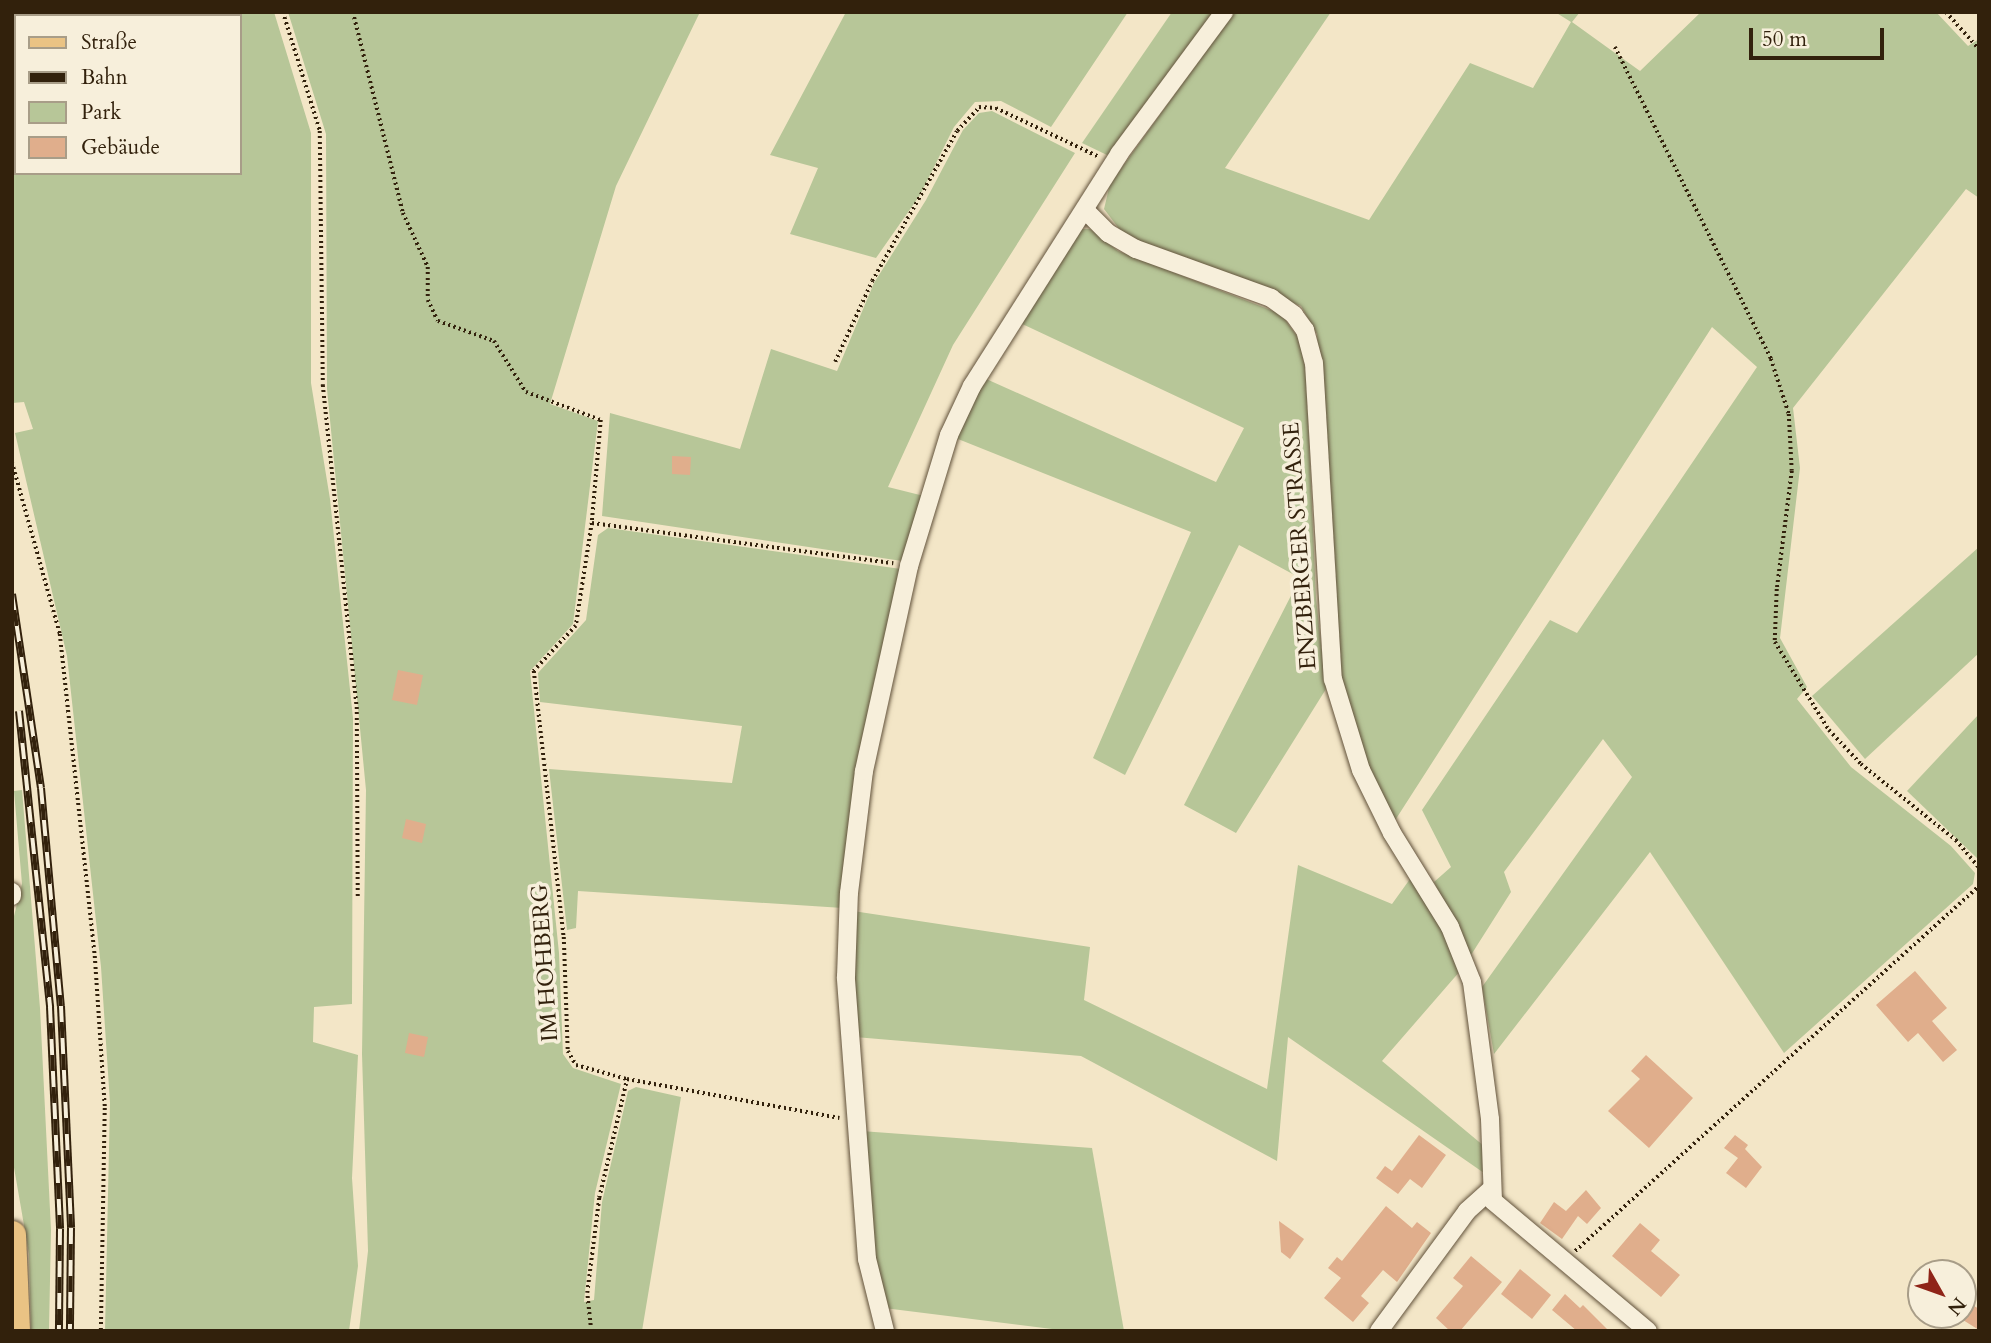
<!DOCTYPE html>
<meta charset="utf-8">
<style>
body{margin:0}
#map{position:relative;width:1991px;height:1343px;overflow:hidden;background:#f3e6c7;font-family:Cardo,serif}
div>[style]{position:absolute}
.green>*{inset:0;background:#b7c698}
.building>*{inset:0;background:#e0ae8c}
.path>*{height:3.5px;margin-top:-1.75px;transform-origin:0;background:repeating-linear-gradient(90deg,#32210c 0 2px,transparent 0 5.5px)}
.roads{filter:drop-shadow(0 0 2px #62523b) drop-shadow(0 0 2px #62523b)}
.street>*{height:18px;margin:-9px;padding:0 9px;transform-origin:9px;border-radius:9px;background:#f7efdb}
.primary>*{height:28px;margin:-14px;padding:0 14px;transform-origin:14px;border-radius:14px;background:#eac384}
.rail>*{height:8px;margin-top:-4px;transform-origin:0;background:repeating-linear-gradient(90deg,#f7efdb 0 16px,#32210c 0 32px);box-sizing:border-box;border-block:2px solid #32210c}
span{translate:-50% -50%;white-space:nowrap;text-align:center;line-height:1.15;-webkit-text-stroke:7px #f7efdb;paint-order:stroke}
.street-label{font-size:23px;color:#32210c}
.frame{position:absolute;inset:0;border:14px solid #32210c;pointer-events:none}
.legend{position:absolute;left:14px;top:14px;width:228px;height:161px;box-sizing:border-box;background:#f7efdb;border:2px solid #a89d88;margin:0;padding:9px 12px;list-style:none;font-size:21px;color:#32210c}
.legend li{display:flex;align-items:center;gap:14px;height:35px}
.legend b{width:35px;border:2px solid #a89d88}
.north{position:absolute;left:1907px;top:1259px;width:70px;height:70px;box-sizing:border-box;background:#f7efdb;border:2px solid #a89d88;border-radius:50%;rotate:130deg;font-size:19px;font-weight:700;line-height:28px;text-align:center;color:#32210c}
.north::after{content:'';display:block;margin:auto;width:24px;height:32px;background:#8f2418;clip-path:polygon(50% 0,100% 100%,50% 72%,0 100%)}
.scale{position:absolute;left:1749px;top:28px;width:135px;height:32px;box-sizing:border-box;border:4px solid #32210c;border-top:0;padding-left:9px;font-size:21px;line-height:24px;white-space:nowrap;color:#32210c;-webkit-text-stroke:5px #f7efdb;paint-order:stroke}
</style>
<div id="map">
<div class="green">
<div style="clip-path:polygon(evenodd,12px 12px,274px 12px,311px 133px,311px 383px,330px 499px,353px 718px,352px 1004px,314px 1007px,313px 1042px,358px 1055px,352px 1178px,358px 1266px,349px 1331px,105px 1331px,110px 1103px,101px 967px,67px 656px,15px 433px,33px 429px,24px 402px,12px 403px,12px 12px,16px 16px,240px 16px,240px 173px,16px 173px,16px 16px)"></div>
<div style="clip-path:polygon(288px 12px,700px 12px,616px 186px,550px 404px,598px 421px,573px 624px,530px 671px,559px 953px,563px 1054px,573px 1068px,621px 1084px,595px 1193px,584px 1302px,594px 1300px,602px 1202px,628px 1091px,636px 1087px,681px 1097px,642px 1331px,359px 1331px,368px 1251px,362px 1054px,366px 790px,327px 389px,326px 134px)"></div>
<div style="clip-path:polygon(846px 12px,1128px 12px,1051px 127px,1001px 101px,975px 102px,954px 127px,920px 195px,876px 258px,790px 234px,818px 168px,770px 155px)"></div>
<div style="clip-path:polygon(1172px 12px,1213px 12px,1114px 152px,1107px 155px,1082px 143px)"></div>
<div style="clip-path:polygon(1234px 12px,1331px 12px,1225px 168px,1369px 220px,1470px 63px,1533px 88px,1571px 22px,1555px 12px,1580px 12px,1572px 22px,1640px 71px,1701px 12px,1936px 12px,1968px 46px,1979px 39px,1979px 198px,1966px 189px,1793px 408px,1800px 468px,1780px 638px,1807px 687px,1797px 699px,1851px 767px,1951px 846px,1975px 873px,1973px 884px,1784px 1053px,1650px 852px,1494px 1054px,1482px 987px,1632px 777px,1603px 739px,1504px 872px,1511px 892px,1471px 955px,1434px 882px,1451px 867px,1422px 810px,1550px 620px,1577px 633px,1757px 367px,1712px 327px,1394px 822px,1354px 735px,1336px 660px,1317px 334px,1301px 306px,1153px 249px,1120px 230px,1104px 209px,1110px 184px)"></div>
<div style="clip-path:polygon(992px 111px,1075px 153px,953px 345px,888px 487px,924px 496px,902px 561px,602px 516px,610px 413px,740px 449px,771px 349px,837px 371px,874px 283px,926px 200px,963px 130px,979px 113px)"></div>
<div style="clip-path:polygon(1078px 229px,1090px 229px,1118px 251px,1281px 314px,1299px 339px,1306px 372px,1316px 598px,1326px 689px,1236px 833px,1184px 805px,1300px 578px,1239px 545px,1125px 775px,1093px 758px,1191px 532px,953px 437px,984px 378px,1216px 482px,1244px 428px,1018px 322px)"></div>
<div style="clip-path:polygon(608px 528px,901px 569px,843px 908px,578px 891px,576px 928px,567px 930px,549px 769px,732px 783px,742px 726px,540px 702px,538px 673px,586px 620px,598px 535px)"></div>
<div style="clip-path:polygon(1979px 547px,1979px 653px,1865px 759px,1812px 696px)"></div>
<div style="clip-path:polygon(1979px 714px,1979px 860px,1907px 791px)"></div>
<div style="clip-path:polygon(22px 790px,40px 1008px,51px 1230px,49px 1331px,31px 1331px,29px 1254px,12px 1156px,12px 924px,22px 884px,14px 791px)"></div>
<div style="clip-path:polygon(1298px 865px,1392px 904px,1410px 879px,1444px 933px,1461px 970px,1382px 1061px,1484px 1146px,1484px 1173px,1288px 1037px,1277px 1161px,1081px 1056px,855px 1037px,853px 911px,1090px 947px,1084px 1000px,1267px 1089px)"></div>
<div style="clip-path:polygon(861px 1131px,1092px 1148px,1124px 1331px,1068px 1331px,884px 1308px,871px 1254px)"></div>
</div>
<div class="building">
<div style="clip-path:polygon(672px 456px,691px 457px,690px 475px,672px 474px)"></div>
<div style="clip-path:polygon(398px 670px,423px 675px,417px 705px,392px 700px)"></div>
<div style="clip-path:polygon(406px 819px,426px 824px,422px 843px,402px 838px)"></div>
<div style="clip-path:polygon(1915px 971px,1947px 1008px,1932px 1021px,1957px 1050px,1943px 1062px,1918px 1033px,1908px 1042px,1876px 1005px)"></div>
<div style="clip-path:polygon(409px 1033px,428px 1037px,424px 1057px,405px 1053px)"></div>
<div style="clip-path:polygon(1646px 1055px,1693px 1098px,1649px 1148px,1608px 1111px,1640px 1079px,1631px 1071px)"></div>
<div style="clip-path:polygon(1419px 1135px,1446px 1155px,1422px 1188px,1410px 1179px,1398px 1194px,1376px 1178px,1385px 1166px,1392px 1171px)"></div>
<div style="clip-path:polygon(1735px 1135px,1748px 1145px,1745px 1149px,1762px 1167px,1746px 1188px,1726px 1173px,1738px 1158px,1724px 1148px)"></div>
<div style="clip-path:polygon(1586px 1190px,1601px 1208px,1587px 1224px,1578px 1216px,1562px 1239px,1540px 1223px,1554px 1202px,1566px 1211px)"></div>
<div style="clip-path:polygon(1386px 1206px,1412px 1228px,1417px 1222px,1431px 1233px,1397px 1282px,1383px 1270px,1361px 1296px,1369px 1303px,1353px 1322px,1324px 1298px,1341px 1278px,1328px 1268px,1337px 1257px,1342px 1261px)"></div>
<div style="clip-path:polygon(1279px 1221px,1304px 1239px,1290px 1259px,1281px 1252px)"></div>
<div style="clip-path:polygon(1640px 1223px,1660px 1240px,1651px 1251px,1680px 1275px,1661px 1297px,1612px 1256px)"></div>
<div style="clip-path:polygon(1471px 1256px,1502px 1282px,1460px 1331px,1450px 1331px,1436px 1318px,1463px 1286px,1453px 1278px)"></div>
<div style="clip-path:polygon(1520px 1269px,1551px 1295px,1532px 1319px,1501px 1294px)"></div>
<div style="clip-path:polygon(1565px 1294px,1580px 1308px,1583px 1305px,1609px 1331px,1577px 1331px,1552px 1310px)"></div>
<div style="clip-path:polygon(1963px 1299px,1979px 1309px,1979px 1330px,1963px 1320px)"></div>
</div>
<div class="path">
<div style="left:283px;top:12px;width:125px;rotate:72.7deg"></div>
<div style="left:320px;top:131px;width:254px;rotate:89.3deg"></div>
<div style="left:323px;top:385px;width:324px;rotate:84deg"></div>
<div style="left:357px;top:707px;width:192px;rotate:89.7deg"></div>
<div style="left:353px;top:12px;width:207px;rotate:76deg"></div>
<div style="left:403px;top:213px;width:60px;rotate:65.2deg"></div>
<div style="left:428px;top:267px;width:33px;rotate:90deg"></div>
<div style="left:428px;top:300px;width:23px;rotate:65deg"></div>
<div style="left:438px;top:321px;width:59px;rotate:19.7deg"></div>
<div style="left:494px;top:341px;width:60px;rotate:57.9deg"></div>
<div style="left:526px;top:392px;width:80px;rotate:20.5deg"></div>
<div style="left:601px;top:420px;width:103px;rotate:95deg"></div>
<div style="left:592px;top:523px;width:304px;rotate:7.6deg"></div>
<div style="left:1946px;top:12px;width:50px;rotate:48.3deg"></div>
<div style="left:1615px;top:47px;width:349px;rotate:63.4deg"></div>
<div style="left:1771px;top:359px;width:58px;rotate:71.9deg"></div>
<div style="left:1789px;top:414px;width:57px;rotate:87deg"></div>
<div style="left:1792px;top:471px;width:119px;rotate:97.2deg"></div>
<div style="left:1777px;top:589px;width:53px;rotate:92.2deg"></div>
<div style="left:1775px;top:642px;width:103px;rotate:58.5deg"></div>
<div style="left:1829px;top:730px;width:47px;rotate:46.7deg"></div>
<div style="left:1861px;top:764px;width:122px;rotate:38.7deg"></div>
<div style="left:1956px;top:840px;width:35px;rotate:50deg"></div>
<div style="left:835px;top:362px;width:89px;rotate:-65.4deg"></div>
<div style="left:872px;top:281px;width:172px;rotate:-60.5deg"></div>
<div style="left:957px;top:131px;width:33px;rotate:-47deg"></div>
<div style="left:979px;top:107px;width:17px;rotate:3deg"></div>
<div style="left:996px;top:108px;width:114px;rotate:25.4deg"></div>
<div style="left:12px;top:462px;width:179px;rotate:74.4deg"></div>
<div style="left:60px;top:634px;width:324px;rotate:83.8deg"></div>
<div style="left:95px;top:956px;width:152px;rotate:86.2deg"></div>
<div style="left:105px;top:1108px;width:223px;rotate:91deg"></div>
<div style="left:592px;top:523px;width:104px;rotate:98.8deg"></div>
<div style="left:576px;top:626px;width:62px;rotate:133deg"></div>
<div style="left:534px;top:671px;width:268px;rotate:83.6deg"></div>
<div style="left:564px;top:937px;width:114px;rotate:88deg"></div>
<div style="left:568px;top:1051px;width:16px;rotate:60deg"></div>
<div style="left:576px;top:1065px;width:53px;rotate:15.4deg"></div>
<div style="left:627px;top:1079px;width:216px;rotate:10.4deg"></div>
<div style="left:1575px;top:1251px;width:544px;rotate:-42.1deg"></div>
<div style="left:591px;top:1331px;width:38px;rotate:-96deg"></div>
<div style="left:587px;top:1293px;width:96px;rotate:-82.8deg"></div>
<div style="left:599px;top:1198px;width:122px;rotate:-76.8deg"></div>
</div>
<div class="roads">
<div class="street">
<div style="left:1085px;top:210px;width:33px;rotate:45deg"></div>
<div style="left:1108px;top:233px;width:32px;rotate:30deg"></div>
<div style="left:1136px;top:249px;width:144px;rotate:19.9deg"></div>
<div style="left:1271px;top:298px;width:29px;rotate:36deg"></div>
<div style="left:1294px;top:315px;width:19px;rotate:54deg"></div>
<div style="left:1305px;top:330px;width:34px;rotate:75deg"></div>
<div style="left:1314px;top:363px;width:317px;rotate:86.6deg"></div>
<div style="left:1333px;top:679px;width:95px;rotate:72.9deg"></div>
<div style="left:1361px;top:770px;width:70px;rotate:63.8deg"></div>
<div style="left:1392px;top:833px;width:110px;rotate:58.3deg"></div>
<div style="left:1450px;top:927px;width:59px;rotate:68.2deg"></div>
<div style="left:1472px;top:982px;width:138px;rotate:82.5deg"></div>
<div style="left:1490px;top:1119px;width:82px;rotate:87.9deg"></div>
<div style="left:1493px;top:1201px;width:202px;rotate:40deg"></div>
<div style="left:12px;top:892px;width:4px;rotate:90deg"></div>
<div style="left:885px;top:1331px;width:74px;rotate:-104deg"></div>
<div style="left:867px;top:1259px;width:283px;rotate:-94.3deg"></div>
<div style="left:846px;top:977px;width:84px;rotate:-88deg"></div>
<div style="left:849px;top:893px;width:123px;rotate:-83deg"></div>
<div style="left:864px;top:771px;width:210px;rotate:-77.6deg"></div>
<div style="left:909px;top:566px;width:137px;rotate:-73deg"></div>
<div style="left:949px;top:435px;width:54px;rotate:-64.9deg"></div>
<div style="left:972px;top:386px;width:275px;rotate:-57.6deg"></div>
<div style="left:1119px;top:154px;width:177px;rotate:-53.5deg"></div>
<div style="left:1379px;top:1331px;width:149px;rotate:-53.7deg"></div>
<div style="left:1467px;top:1211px;width:31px;rotate:-42deg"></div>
</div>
<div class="primary">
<div style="left:12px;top:1235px;width:96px;rotate:87.6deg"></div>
</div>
</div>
<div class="rail">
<div style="left:12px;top:594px;width:196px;rotate:81.5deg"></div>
<div style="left:41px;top:788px;width:219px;rotate:84.8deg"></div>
<div style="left:61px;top:1006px;width:222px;rotate:87.4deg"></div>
<div style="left:71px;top:1228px;width:103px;rotate:90.6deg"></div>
<div style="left:19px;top:711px;width:298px;rotate:84deg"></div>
<div style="left:50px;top:1007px;width:222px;rotate:87.4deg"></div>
<div style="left:60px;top:1229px;width:102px;rotate:90.6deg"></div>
</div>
<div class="street-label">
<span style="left:1300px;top:546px;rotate:-94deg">ENZBERGER STRASSE</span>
<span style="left:545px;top:963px;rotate:-94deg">IM HOHBERG</span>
</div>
<div class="frame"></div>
<ul class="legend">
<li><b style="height:9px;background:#eac384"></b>Straße</li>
<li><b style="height:9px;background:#32210c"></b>Bahn</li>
<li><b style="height:19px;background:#b7c698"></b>Park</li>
<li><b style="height:19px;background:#e0ae8c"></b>Gebäude</li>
</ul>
<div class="north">N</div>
<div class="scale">50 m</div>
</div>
